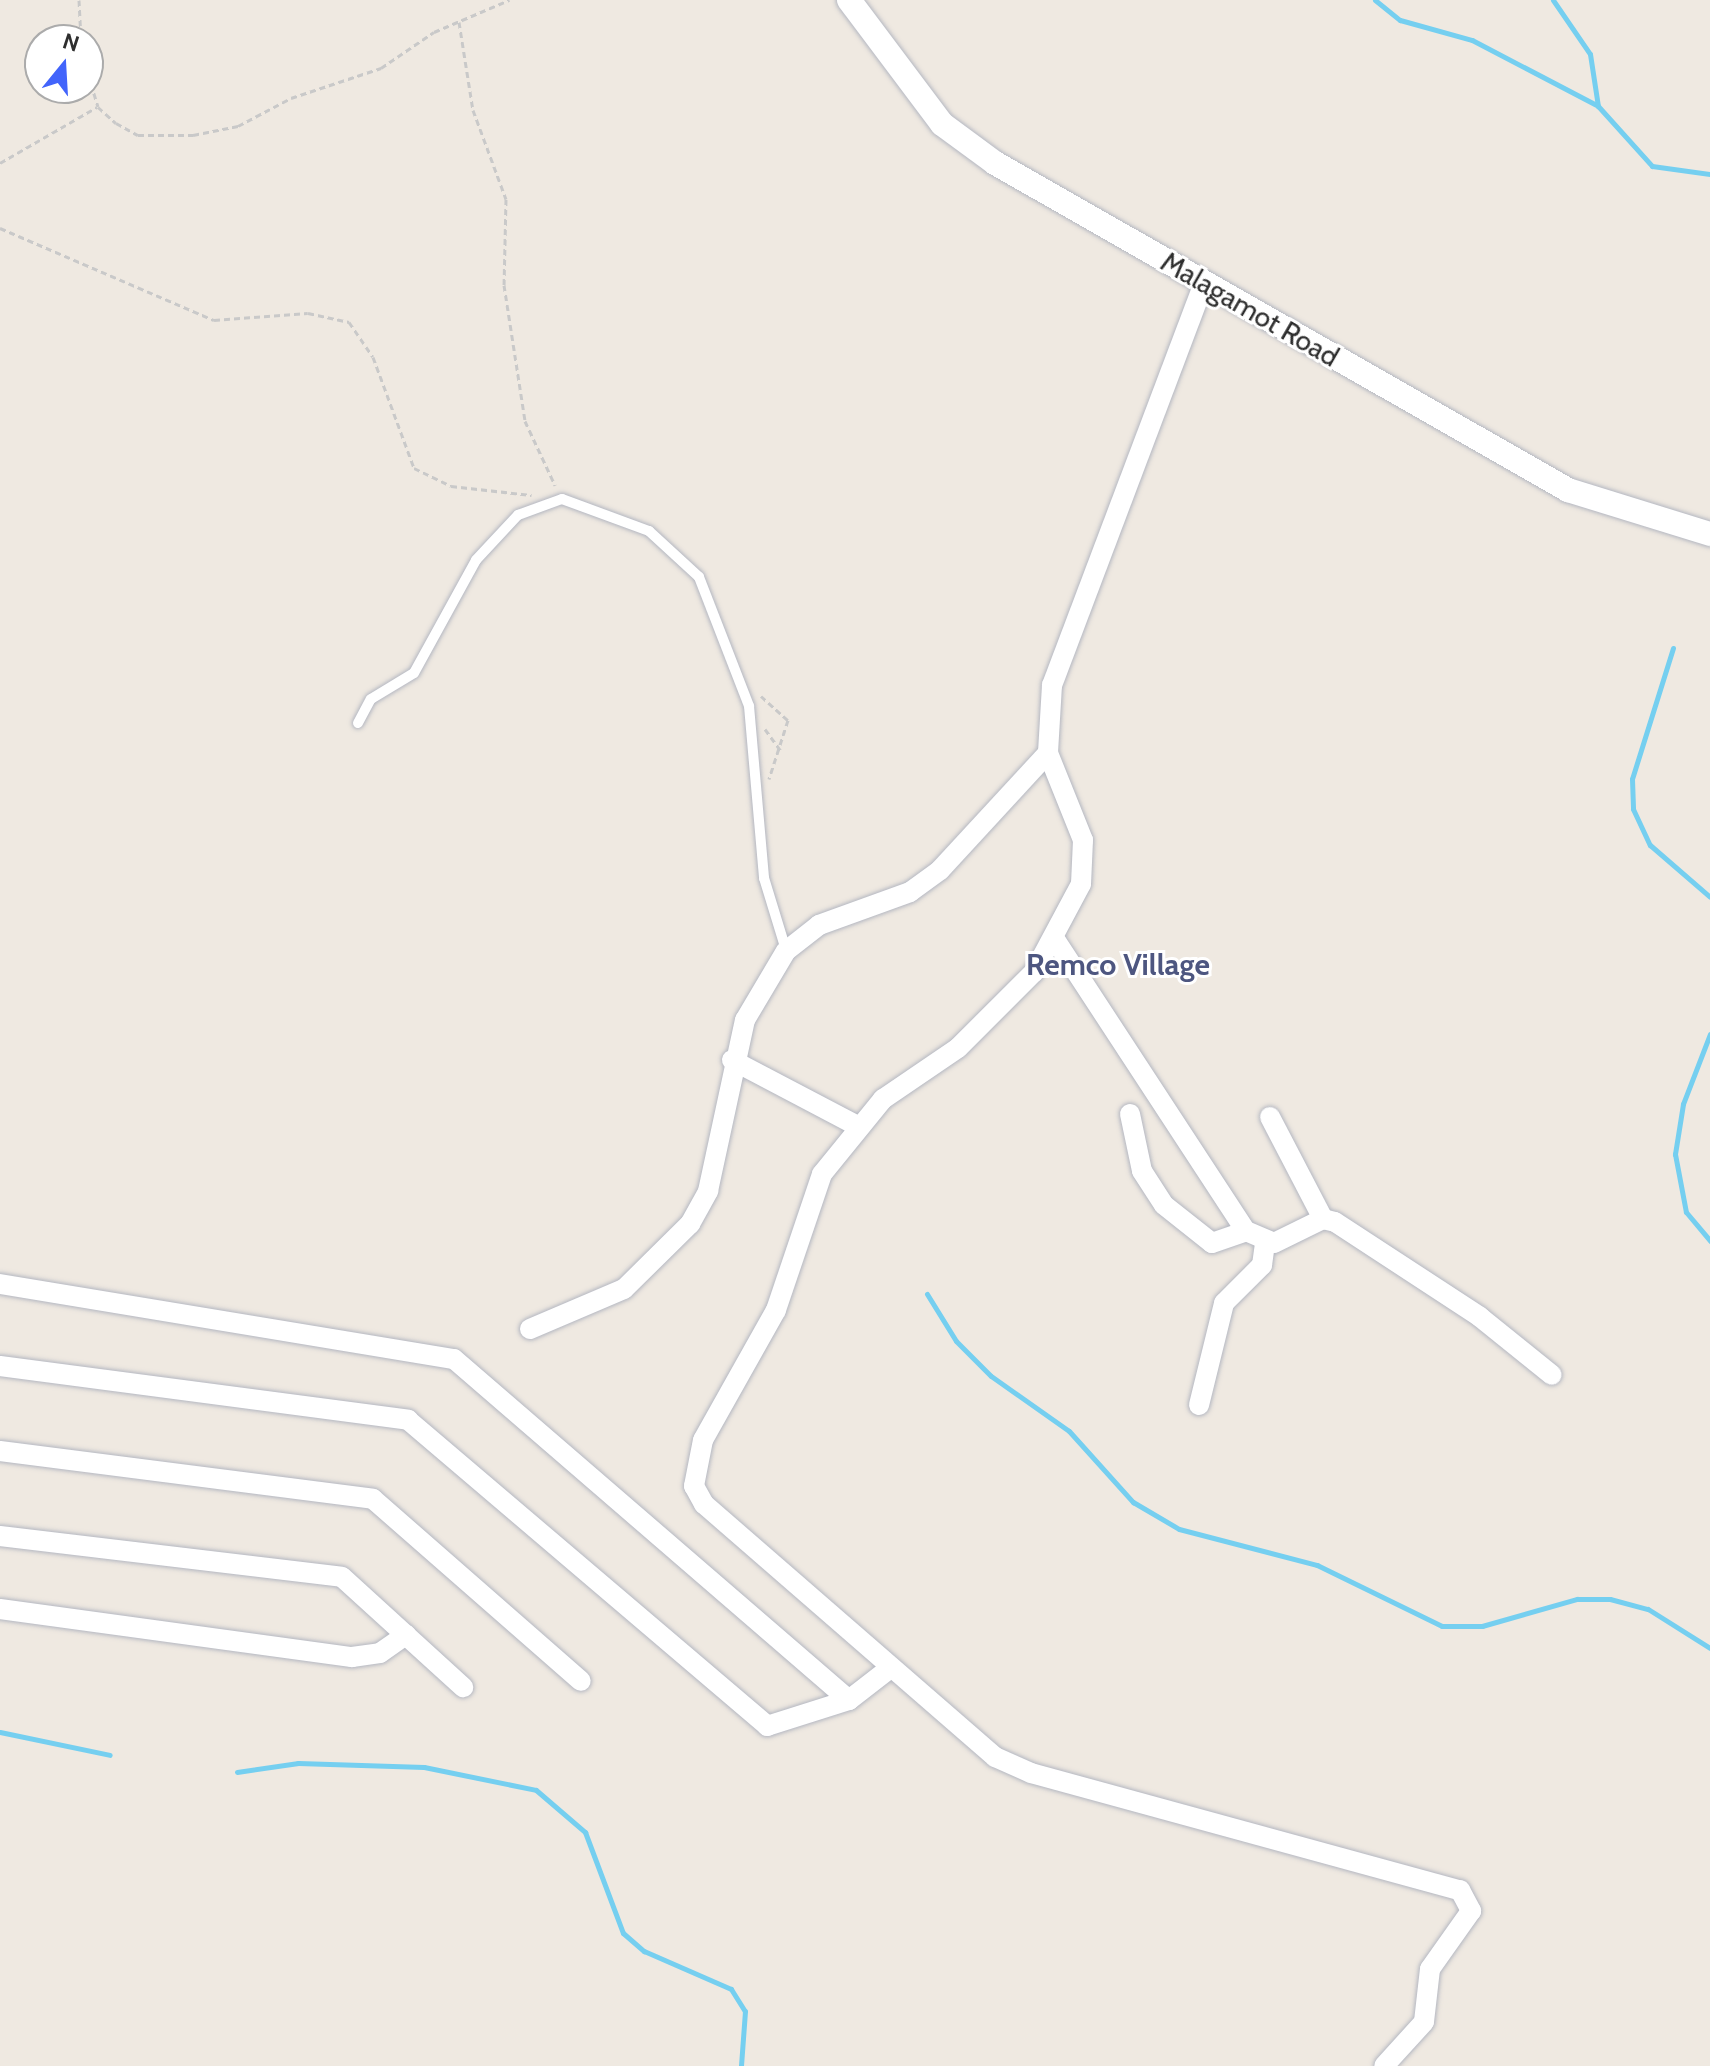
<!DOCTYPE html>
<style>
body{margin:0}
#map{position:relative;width:1710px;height:2066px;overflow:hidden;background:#efe9e1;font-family:Cabin,sans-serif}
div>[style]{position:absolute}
.stream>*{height:5px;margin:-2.5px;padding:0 2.5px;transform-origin:2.5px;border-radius:2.5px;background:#75cff0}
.path>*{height:3px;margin-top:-1.5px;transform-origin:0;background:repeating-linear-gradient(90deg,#c9c9c9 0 6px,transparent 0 10px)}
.roads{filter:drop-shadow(0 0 2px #b4b7c1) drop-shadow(0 0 2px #b4b7c1)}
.service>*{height:10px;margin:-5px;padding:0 5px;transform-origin:5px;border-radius:5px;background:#fff}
.minor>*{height:20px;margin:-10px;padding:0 10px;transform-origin:10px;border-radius:10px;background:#fff}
.tertiary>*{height:24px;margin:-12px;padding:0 12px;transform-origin:12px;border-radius:12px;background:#fff}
span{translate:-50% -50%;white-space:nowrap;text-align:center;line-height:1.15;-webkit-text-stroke:6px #fff;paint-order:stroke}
.street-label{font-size:28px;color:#2e2e2e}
.neighbourhood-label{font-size:30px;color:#4d5680;font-weight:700}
.north{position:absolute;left:24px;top:24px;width:80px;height:80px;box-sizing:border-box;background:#fff;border:2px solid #ababab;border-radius:50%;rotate:18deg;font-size:22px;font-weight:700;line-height:32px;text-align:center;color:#2e2e2e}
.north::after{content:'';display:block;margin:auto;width:28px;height:36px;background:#4264fb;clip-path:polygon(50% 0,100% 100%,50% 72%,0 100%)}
</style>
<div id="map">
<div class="stream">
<div style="left:1375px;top:0;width:32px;rotate:39deg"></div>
<div style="left:1400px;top:20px;width:75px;rotate:15.5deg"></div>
<div style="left:1472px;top:40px;width:142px;rotate:27.6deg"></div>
<div style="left:1598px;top:106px;width:81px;rotate:48deg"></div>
<div style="left:1652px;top:166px;width:59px;rotate:7.9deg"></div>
<div style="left:1553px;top:0;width:65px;rotate:55.6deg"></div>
<div style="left:1590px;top:54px;width:53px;rotate:81.3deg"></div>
<div style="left:1673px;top:648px;width:137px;rotate:107.4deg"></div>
<div style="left:1632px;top:779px;width:30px;rotate:88deg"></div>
<div style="left:1633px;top:809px;width:40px;rotate:65deg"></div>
<div style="left:1650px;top:845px;width:79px;rotate:40.9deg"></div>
<div style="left:1710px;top:1034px;width:75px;rotate:111.1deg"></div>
<div style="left:1683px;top:1104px;width:51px;rotate:99.1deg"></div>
<div style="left:1675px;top:1154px;width:59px;rotate:79.3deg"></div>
<div style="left:1686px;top:1212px;width:38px;rotate:50deg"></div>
<div style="left:927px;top:1294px;width:55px;rotate:58.3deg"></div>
<div style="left:956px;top:1341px;width:49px;rotate:45deg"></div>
<div style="left:991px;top:1376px;width:95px;rotate:35.2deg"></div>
<div style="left:1069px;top:1431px;width:96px;rotate:48deg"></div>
<div style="left:1133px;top:1502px;width:53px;rotate:30.4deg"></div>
<div style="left:1179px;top:1529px;width:143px;rotate:14.6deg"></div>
<div style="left:1317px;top:1565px;width:139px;rotate:26deg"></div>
<div style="left:1442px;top:1626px;width:40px"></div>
<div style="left:1482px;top:1626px;width:99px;rotate:-15.9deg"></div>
<div style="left:1577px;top:1599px;width:33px"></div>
<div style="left:1610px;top:1599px;width:39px;rotate:15deg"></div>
<div style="left:1648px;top:1609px;width:73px;rotate:32.2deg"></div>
<div style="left:0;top:1732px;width:112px;rotate:11.8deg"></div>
<div style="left:237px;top:1772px;width:62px;rotate:-8.4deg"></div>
<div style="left:298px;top:1763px;width:126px;rotate:1.8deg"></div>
<div style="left:424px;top:1767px;width:114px;rotate:11.6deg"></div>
<div style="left:536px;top:1790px;width:65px;rotate:40.6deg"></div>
<div style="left:585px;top:1832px;width:108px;rotate:69.4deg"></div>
<div style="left:623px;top:1933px;width:28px;rotate:41deg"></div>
<div style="left:644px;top:1951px;width:95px;rotate:23.6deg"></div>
<div style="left:731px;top:1989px;width:26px;rotate:58deg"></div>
<div style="left:745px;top:2011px;width:55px;rotate:94.2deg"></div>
</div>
<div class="path">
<div style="left:79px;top:0;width:40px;rotate:87.1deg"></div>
<div style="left:459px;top:22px;width:89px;rotate:81deg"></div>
<div style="left:473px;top:110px;width:95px;rotate:69.7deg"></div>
<div style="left:506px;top:199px;width:86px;rotate:91.3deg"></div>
<div style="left:504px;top:285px;width:138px;rotate:81.2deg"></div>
<div style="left:525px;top:421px;width:71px;rotate:64.9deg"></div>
<div style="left:88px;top:74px;width:34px;rotate:73deg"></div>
<div style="left:98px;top:107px;width:24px;rotate:42deg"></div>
<div style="left:116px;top:123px;width:25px;rotate:29deg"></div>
<div style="left:138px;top:135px;width:55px"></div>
<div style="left:193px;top:135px;width:46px;rotate:-11.3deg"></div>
<div style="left:238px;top:126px;width:60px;rotate:-27.8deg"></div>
<div style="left:291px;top:98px;width:95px;rotate:-18.4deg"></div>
<div style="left:381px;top:68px;width:64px;rotate:-34.2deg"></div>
<div style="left:434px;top:32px;width:82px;rotate:-23.1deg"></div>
<div style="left:0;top:163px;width:112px;rotate:-30deg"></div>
<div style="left:0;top:228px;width:233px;rotate:23.3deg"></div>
<div style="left:214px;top:320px;width:94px;rotate:-4.3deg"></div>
<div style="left:308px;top:313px;width:42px;rotate:12.4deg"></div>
<div style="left:349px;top:322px;width:42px;rotate:55.6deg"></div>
<div style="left:373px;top:357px;width:118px;rotate:69.7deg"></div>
<div style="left:414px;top:468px;width:41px;rotate:25.9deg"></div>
<div style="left:451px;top:486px;width:81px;rotate:6.4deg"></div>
<div style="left:761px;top:696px;width:36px;rotate:42deg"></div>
<div style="left:788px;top:720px;width:62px;rotate:107.9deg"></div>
<div style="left:765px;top:729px;width:27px;rotate:54deg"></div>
</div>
<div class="roads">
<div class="service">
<div style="left:358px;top:723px;width:27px;rotate:-62deg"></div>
<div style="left:371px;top:699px;width:50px;rotate:-31.2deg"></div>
<div style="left:414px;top:673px;width:129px;rotate:-61.2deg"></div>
<div style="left:476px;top:560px;width:62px;rotate:-47deg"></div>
<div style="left:518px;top:515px;width:47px;rotate:-20deg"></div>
<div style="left:562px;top:499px;width:93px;rotate:20.2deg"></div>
<div style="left:649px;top:531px;width:68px;rotate:42.6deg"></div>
<div style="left:699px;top:577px;width:138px;rotate:68.8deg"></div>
<div style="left:749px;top:706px;width:173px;rotate:85deg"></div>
<div style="left:764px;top:878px;width:75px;rotate:73deg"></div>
</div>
<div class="minor">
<div style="left:1204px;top:283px;width:430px;rotate:110.7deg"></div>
<div style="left:1052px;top:685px;width:68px;rotate:93.4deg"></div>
<div style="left:1048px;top:753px;width:94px;rotate:68.1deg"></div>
<div style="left:1083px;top:840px;width:44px;rotate:92.6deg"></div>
<div style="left:1081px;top:884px;width:100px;rotate:118.1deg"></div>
<div style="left:1034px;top:972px;width:107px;rotate:135deg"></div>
<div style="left:958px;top:1048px;width:91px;rotate:145.8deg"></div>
<div style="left:883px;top:1099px;width:97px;rotate:129.1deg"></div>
<div style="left:822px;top:1174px;width:144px;rotate:108.7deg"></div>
<div style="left:776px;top:1310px;width:149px;rotate:119.3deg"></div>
<div style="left:703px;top:1440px;width:47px;rotate:101.1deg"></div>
<div style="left:694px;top:1486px;width:21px;rotate:61deg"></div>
<div style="left:704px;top:1504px;width:386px;rotate:41deg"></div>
<div style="left:995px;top:1757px;width:39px;rotate:24deg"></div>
<div style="left:1031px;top:1773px;width:445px;rotate:15.3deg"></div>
<div style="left:1460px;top:1890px;width:24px;rotate:62deg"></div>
<div style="left:1471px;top:1911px;width:71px;rotate:125.3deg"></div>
<div style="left:1430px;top:1969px;width:53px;rotate:96.5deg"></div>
<div style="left:1424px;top:2022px;width:59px;rotate:132.3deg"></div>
<div style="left:1056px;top:941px;width:347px;rotate:56.8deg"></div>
<div style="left:1246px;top:1231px;width:30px;rotate:23deg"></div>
<div style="left:1274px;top:1243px;width:55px;rotate:-26.1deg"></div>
<div style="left:1323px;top:1219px;width:12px;rotate:14deg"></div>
<div style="left:1335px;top:1222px;width:173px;rotate:33.2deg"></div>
<div style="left:1480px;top:1317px;width:92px;rotate:38.9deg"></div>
<div style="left:732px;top:1060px;width:140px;rotate:27.7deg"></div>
<div style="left:1130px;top:1114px;width:58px;rotate:78.1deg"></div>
<div style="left:1142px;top:1171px;width:40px;rotate:57.1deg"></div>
<div style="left:1164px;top:1205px;width:61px;rotate:38.4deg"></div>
<div style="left:1212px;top:1243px;width:36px;rotate:-19deg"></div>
<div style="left:1270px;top:1117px;width:115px;rotate:62.5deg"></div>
<div style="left:0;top:1284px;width:460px;rotate:9.4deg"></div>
<div style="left:454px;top:1359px;width:522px;rotate:40.8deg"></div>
<div style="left:849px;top:1700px;width:51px;rotate:-37.8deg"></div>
<div style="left:530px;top:1329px;width:102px;rotate:-23.1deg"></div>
<div style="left:624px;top:1289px;width:93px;rotate:-44.6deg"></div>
<div style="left:690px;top:1224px;width:38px;rotate:-61deg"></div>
<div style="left:708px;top:1191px;width:175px;rotate:-77.8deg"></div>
<div style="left:745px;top:1020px;width:80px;rotate:-59.3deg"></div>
<div style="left:786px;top:951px;width:42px;rotate:-38.2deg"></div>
<div style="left:819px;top:925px;width:97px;rotate:-19.9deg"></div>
<div style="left:910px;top:892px;width:37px;rotate:-36deg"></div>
<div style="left:940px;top:870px;width:159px;rotate:-47.3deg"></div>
<div style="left:0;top:1366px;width:412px;rotate:7.5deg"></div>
<div style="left:408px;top:1420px;width:472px;rotate:40.4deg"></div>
<div style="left:767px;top:1726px;width:86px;rotate:-17.6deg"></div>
<div style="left:1199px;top:1405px;width:105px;rotate:-76.2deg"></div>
<div style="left:1224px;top:1303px;width:54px;rotate:-45deg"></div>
<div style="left:1262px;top:1265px;width:22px;rotate:-82deg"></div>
<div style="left:0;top:1451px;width:376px;rotate:7.3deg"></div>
<div style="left:373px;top:1499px;width:276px;rotate:41.2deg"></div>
<div style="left:0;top:1536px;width:344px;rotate:6.8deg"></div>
<div style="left:342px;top:1577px;width:164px;rotate:42.3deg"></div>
<div style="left:0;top:1609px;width:355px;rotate:7.8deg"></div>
<div style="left:352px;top:1657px;width:28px;rotate:-8deg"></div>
<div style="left:380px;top:1653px;width:32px;rotate:-35deg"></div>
</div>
<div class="tertiary">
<div style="left:849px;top:0;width:155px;rotate:53.1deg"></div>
<div style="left:942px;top:124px;width:66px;rotate:36.3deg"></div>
<div style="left:995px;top:163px;width:660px;rotate:29.71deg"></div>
<div style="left:1568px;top:490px;width:149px;rotate:17.2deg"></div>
</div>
</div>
<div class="street-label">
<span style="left:1250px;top:309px;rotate:30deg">Malagamot Road</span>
</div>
<div class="neighbourhood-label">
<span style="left:1118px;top:965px">Remco Village</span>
</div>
<div class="north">N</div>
</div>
